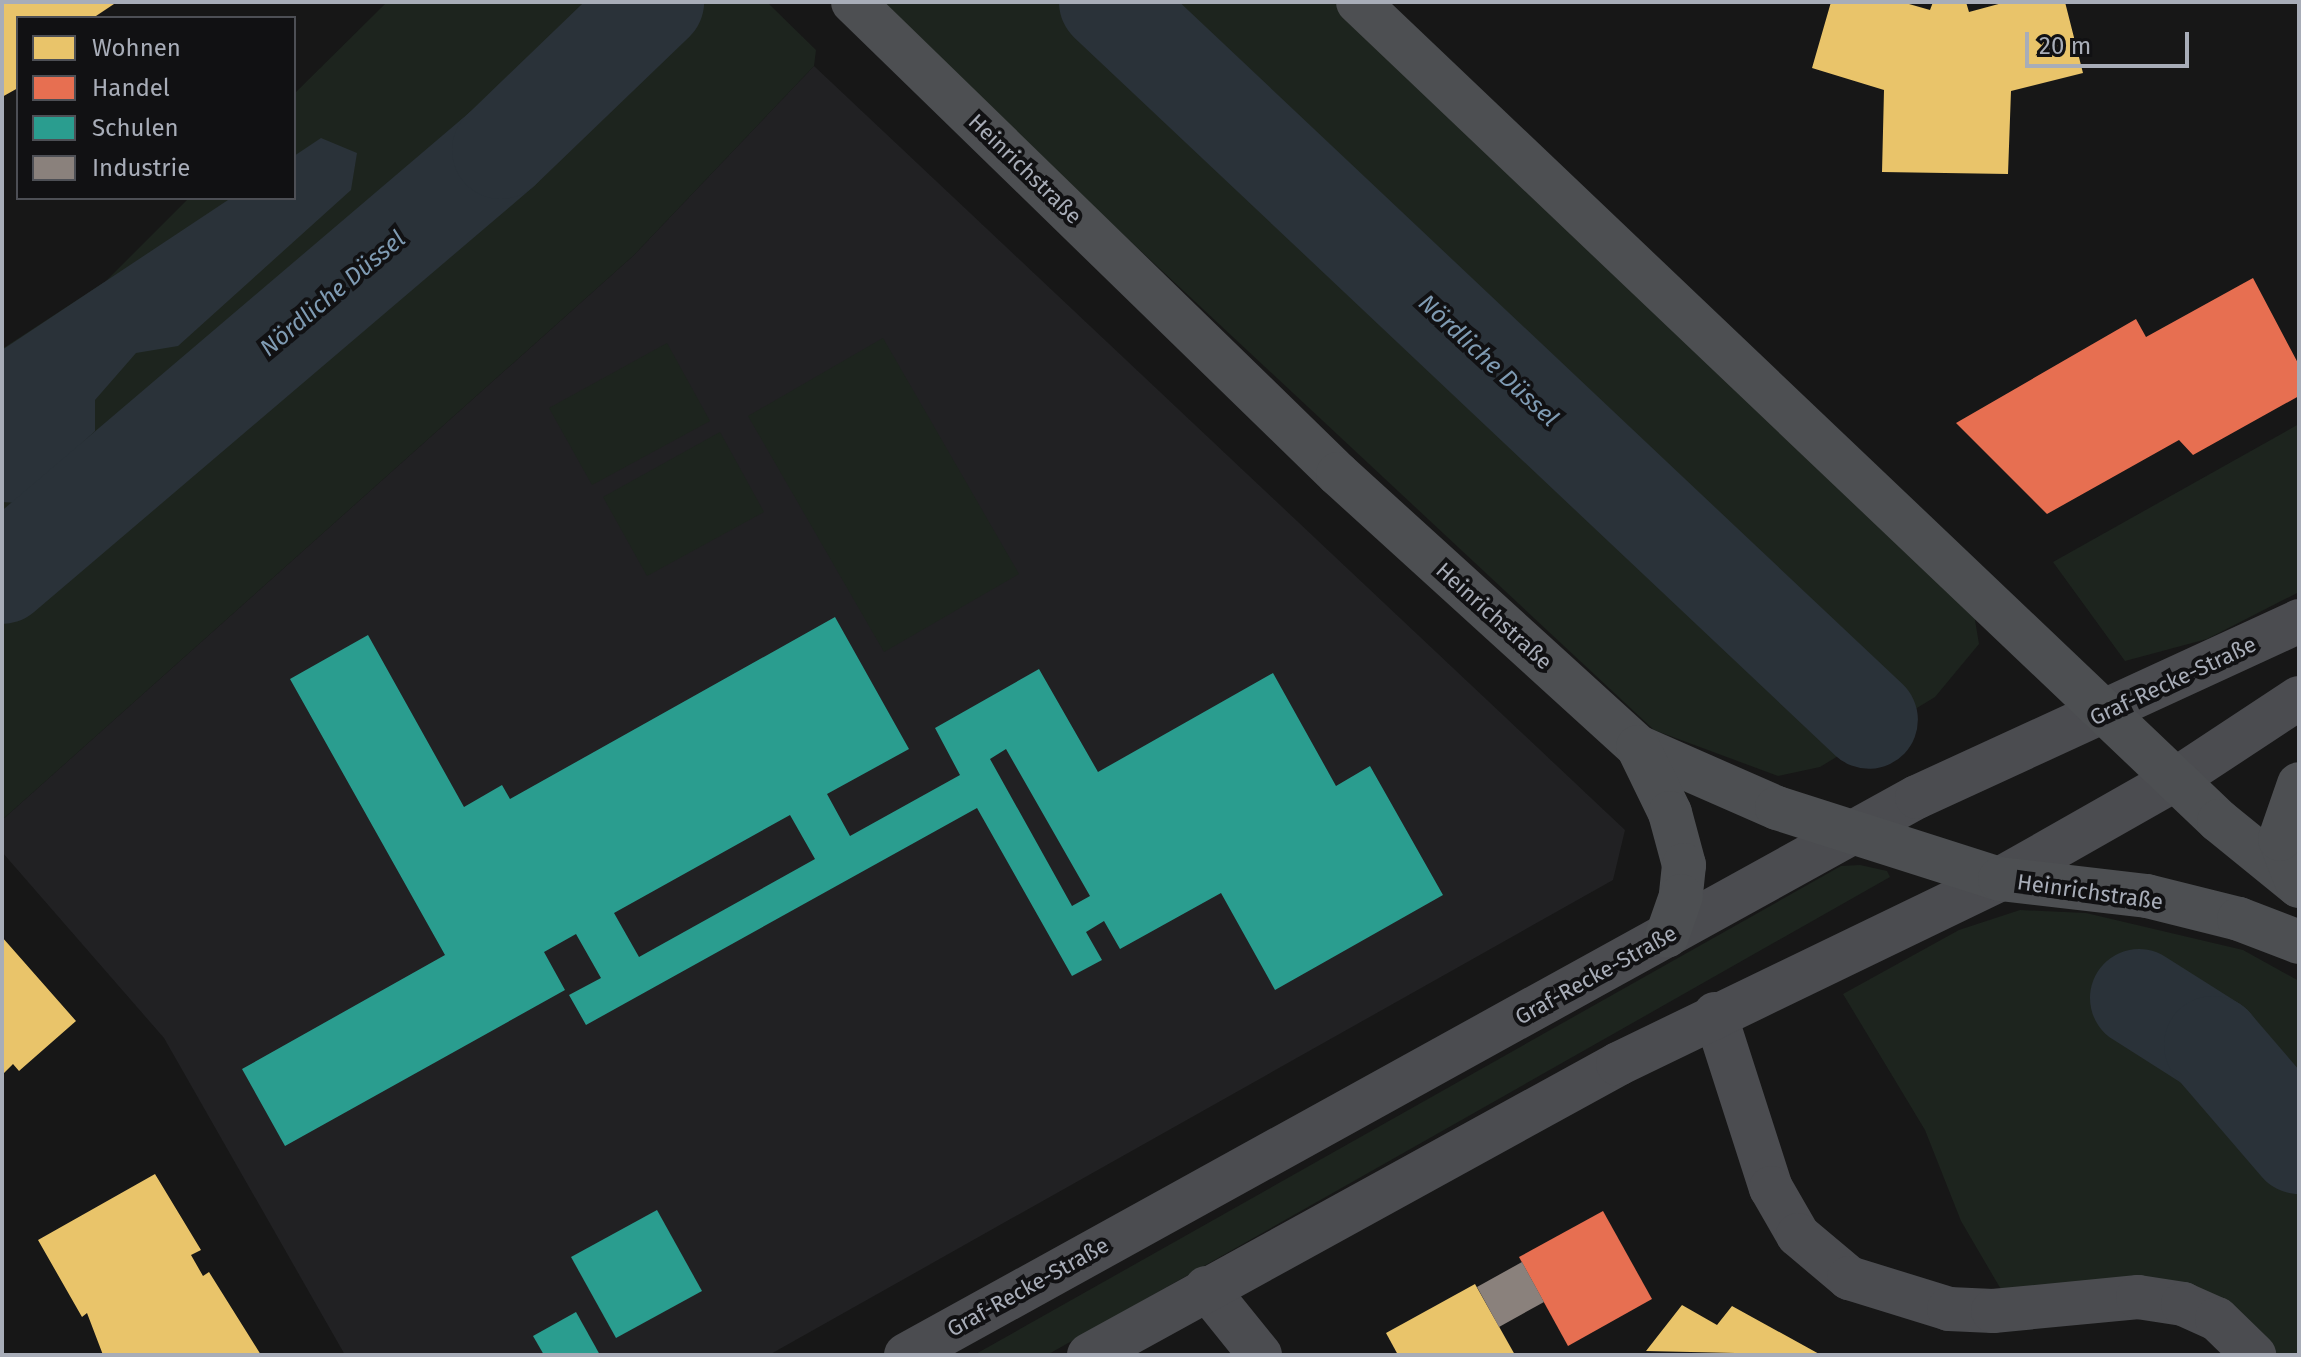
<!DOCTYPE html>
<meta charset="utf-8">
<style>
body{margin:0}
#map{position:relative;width:2301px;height:1357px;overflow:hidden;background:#171717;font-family:"Fira Sans",sans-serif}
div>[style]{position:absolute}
.built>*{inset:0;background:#212123}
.green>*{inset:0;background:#1d241e}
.water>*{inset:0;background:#2a3239}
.homes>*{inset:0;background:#e9c46a}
.shops>*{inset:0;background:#e76f51}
.schools>*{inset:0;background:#2a9d8f}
.industry>*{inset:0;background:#8a817c}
.river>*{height:98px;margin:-49px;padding:0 49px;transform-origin:49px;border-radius:49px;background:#2a3239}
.minor>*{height:44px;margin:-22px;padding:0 22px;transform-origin:22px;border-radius:22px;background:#4b4c50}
.major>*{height:44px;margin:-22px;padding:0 22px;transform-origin:22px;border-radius:22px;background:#4d4f52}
span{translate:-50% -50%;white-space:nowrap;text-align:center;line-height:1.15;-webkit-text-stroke:8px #111113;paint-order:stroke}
.street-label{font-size:22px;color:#a8adb8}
.water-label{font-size:24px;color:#7f9bb3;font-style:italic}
.frame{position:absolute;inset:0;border:4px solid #a8adb8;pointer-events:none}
.legend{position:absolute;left:16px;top:16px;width:280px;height:184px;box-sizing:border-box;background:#111113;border:2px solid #4d4f55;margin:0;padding:10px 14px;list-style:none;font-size:24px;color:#a8adb8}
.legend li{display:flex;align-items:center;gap:16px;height:40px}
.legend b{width:40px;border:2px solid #4d4f55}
.scale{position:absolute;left:2025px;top:32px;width:164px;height:36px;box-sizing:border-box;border:4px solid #a8adb8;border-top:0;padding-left:10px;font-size:24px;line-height:28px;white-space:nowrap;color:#a8adb8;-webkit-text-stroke:6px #111113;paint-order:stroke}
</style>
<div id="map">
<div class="built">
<div style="clip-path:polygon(814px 66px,1625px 830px,1613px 880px,769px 1355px,345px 1355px,164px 1038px,2px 852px,2px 820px,634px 255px)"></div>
</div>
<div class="green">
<div style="clip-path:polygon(387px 2px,767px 2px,816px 50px,814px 66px,634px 255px,2px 820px,2px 349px,106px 281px,189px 198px,294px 198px,294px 94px)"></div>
<div style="clip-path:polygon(874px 2px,1339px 2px,1972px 602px,1979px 644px,1935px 697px,1820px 767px,1778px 776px,1654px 730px)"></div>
<div style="clip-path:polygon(883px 338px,1019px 574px,884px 652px,748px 416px)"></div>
<div style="clip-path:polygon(667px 343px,710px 421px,592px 485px,549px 408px)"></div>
<div style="clip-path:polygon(2299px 424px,2299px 592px,2207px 639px,2125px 661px,2053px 562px)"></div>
<div style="clip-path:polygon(720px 432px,764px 512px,647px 576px,603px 497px)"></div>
<div style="clip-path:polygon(1860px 865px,1887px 871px,1890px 877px,1047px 1355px,974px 1355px,1841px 866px)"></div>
<div style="clip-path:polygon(2020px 910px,2086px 913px,2243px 950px,2299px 981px,2299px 1355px,2277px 1355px,2233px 1315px,2010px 1301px,1999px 1286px,1961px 1221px,1925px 1130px,1843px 994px,1959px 930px)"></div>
</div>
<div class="water">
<div style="clip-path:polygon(321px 138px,357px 153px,351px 190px,178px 346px,136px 353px,95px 400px,95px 431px,18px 503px,2px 502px,2px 350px,231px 198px,294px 198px,294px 156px)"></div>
</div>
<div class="homes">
<div style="clip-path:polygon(2px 2px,117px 2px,93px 18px,18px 18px,18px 88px,2px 97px)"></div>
<div style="clip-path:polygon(1831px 2px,1902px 2px,1930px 10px,1933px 2px,1966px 2px,1969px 12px,2006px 2px,2065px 2px,2083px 73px,2011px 91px,2008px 174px,1882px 172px,1884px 90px,1812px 68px)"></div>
<div style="clip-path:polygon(2px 937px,76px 1021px,19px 1071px,13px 1064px,2px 1075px)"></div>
<div style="clip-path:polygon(155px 1174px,201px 1250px,191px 1255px,203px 1276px,209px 1272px,261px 1355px,103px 1355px,87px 1313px,82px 1317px,38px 1240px)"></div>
<div style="clip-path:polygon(1475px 1284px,1515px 1355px,1398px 1355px,1386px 1333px)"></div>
<div style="clip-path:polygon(1682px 1305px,1717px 1325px,1732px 1306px,1821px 1355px,1646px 1351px)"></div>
</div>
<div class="shops">
<div style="clip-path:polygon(2253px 278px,2299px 365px,2299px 396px,2193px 455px,2179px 440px,2047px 514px,1956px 423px,2136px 319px,2146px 337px)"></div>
<div style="clip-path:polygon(1603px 1211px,1652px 1299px,1568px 1346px,1519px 1257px)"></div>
</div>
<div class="schools">
<div style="clip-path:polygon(evenodd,835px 617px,909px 749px,827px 794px,850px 836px,960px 775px,935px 728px,1039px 669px,1098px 772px,1273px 673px,1336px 786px,1370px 766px,1443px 895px,1275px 990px,1221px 893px,1120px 949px,1104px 921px,1086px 932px,1102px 960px,1072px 976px,977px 808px,586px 1025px,569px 995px,601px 978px,576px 934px,544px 952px,565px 990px,285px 1146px,242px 1069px,445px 955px,290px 679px,368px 635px,464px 807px,502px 785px,510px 799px,835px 617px,1006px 749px,1090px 896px,1072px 906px,990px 759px,1006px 749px,835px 617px,790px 815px,815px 859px,639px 957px,614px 913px,790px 815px)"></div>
<div style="clip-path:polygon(657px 1210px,702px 1291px,616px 1338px,571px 1257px)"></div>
<div style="clip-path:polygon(576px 1312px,600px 1355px,544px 1355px,533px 1336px)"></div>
</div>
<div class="industry">
<div style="clip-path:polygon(1522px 1262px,1544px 1302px,1499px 1327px,1477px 1287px)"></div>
</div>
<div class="river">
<div style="left:1108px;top:2px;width:1046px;rotate:43.33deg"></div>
<div style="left:2px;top:575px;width:655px;rotate:-40.42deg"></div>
<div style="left:501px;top:150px;width:214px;rotate:-43.9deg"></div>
<div style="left:2139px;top:998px;width:88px;rotate:32.4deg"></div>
<div style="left:2213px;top:1045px;width:132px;rotate:49.3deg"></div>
</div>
<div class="minor">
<div style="left:1715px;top:1014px;width:183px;rotate:72.2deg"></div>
<div style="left:1771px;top:1188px;width:54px;rotate:60.1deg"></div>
<div style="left:1798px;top:1235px;width:67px;rotate:40.1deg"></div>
<div style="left:1849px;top:1278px;width:105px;rotate:17.2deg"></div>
<div style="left:1949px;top:1309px;width:44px;rotate:2.6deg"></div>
<div style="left:1993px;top:1311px;width:146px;rotate:-5.5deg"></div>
<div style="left:2138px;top:1297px;width:46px;rotate:8.8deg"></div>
<div style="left:2183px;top:1304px;width:37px;rotate:24deg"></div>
<div style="left:2217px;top:1319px;width:52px;rotate:44.2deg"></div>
<div style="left:1206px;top:1288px;width:86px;rotate:51.1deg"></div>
<div style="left:906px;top:1355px;width:1155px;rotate:-28.9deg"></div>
<div style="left:1917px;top:797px;width:421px;rotate:-24.7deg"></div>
<div style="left:1089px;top:1355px;width:604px;rotate:-28.81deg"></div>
<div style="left:1618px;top:1064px;width:424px;rotate:-25.8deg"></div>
<div style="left:2000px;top:879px;width:202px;rotate:-29.6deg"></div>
<div style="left:2176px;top:779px;width:147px;rotate:-33.4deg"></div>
</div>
<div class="major">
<div style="left:853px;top:2px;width:677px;rotate:44.22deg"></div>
<div style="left:1338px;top:474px;width:406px;rotate:42.3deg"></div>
<div style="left:1638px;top:747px;width:152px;rotate:23.7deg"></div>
<div style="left:1777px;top:808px;width:234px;rotate:17.7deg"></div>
<div style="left:2000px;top:879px;width:148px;rotate:6.6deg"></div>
<div style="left:2147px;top:896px;width:95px;rotate:14deg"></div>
<div style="left:2239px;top:919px;width:64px;rotate:21deg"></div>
<div style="left:1358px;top:2px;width:1188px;rotate:43.57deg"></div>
<div style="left:2219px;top:821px;width:103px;rotate:39.1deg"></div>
<div style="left:1638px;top:747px;width:73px;rotate:64.1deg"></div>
<div style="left:1670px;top:813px;width:54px;rotate:74.9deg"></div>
<div style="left:1684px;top:865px;width:31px;rotate:96deg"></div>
<div style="left:1681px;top:896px;width:42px;rotate:109.3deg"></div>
<div style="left:2298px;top:885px;width:49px;rotate:-111.4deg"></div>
<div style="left:2280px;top:839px;width:58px;rotate:-70.9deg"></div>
</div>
<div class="street-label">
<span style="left:1025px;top:169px;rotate:44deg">Heinrichstraße</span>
<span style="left:1494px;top:616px;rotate:42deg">Heinrichstraße</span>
<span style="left:2173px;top:681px;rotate:-25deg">Graf-Recke-Straße</span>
<span style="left:2090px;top:892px;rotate:8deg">Heinrichstraße</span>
<span style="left:1596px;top:975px;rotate:-29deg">Graf-Recke-Straße</span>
<span style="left:1028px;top:1287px;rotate:-29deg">Graf-Recke-Straße</span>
</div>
<div class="water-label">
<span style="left:333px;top:294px;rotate:-40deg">Nördliche Düssel</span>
<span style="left:1488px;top:361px;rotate:43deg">Nördliche Düssel</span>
</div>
<div class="frame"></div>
<ul class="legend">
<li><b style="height:22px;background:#e9c46a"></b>Wohnen</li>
<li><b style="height:22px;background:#e76f51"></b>Handel</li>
<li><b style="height:22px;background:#2a9d8f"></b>Schulen</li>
<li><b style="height:22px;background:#8a817c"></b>Industrie</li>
</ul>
<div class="scale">20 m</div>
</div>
